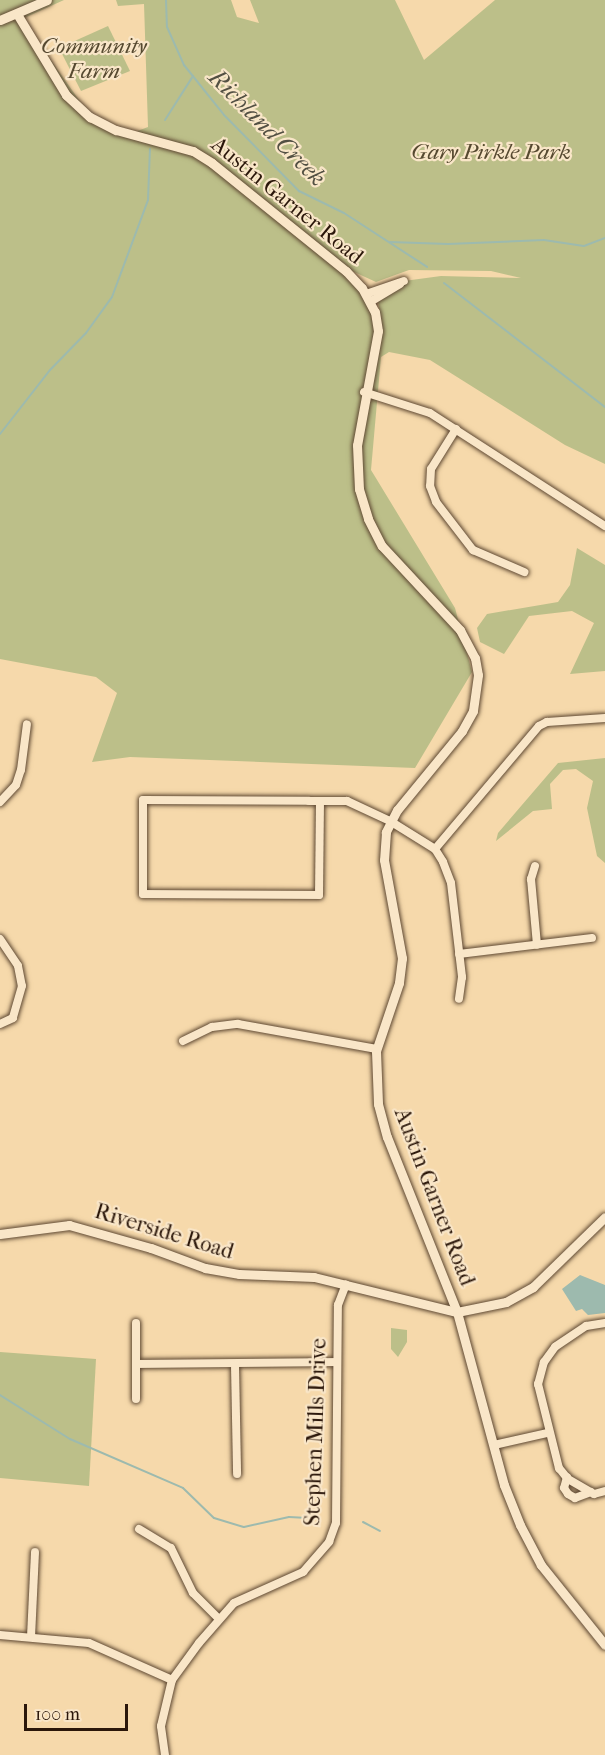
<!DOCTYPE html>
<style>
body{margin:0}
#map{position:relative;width:605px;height:1755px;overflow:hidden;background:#f6d9ab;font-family:"IM FELL French Canon",serif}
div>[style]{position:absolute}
.green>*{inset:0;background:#bcbf89}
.water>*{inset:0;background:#9dbaae}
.stream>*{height:2px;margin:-1px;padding:0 1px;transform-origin:1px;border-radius:1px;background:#9dbaae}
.roads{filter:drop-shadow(0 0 2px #5e4832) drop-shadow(0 0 2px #5e4832)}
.minor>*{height:8px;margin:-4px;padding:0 4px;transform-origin:4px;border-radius:4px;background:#f9e6c8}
.tertiary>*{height:9px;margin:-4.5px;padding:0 4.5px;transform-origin:4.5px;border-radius:4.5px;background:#f9e6c8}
span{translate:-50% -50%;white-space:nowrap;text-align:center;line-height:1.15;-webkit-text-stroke:4.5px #f9e6c8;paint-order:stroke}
.park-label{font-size:22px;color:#564930;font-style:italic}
.street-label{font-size:22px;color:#2b170a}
.water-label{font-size:24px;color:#535043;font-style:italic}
.scale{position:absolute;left:24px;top:1704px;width:104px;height:27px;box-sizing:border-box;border:3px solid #2b170a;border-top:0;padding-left:8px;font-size:18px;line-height:21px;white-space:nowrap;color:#2b170a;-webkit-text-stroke:4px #f9e6c8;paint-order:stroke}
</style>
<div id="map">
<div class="green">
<div style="clip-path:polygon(evenodd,0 0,64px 0,22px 19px,93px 120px,132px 133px,148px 127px,144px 4px,118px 6px,116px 0,231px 0,237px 17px,259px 23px,250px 0,395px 0,424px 60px,495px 0,605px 0,605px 464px,565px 445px,430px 360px,389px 352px,381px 357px,371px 470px,455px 608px,472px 672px,415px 768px,130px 757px,92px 762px,117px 693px,96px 677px,0 659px,0 0,409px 270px,491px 271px,521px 278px,441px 276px,404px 281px,378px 300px,381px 323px,352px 271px,376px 282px,409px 270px)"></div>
<div style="clip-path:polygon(108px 26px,130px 71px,81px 91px,59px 48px)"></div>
<div style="clip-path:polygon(577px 548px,605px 565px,605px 671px,570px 674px,594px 623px,572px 611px,529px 616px,504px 654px,480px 642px,477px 628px,487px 614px,558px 602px,570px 585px)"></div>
<div style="clip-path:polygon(605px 758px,605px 863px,597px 856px,587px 808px,593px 781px,576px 769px,563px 770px,550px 784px,552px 809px,533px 811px,496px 841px,498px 833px,558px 763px)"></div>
<div style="clip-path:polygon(391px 1328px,407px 1330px,407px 1342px,398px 1357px,391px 1349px)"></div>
<div style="clip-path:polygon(0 1352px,96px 1359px,89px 1486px,0 1478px)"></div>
</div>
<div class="water">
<div style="clip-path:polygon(580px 1275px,605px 1285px,605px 1313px,588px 1315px,582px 1309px,576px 1311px,562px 1289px)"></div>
</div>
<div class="stream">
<div style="left:166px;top:0;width:27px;rotate:88deg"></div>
<div style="left:167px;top:27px;width:42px;rotate:65.9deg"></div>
<div style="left:184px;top:65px;width:64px;rotate:51.3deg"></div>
<div style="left:224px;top:115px;width:107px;rotate:45.4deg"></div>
<div style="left:299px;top:191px;width:50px;rotate:26.1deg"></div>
<div style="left:344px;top:213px;width:99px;rotate:33deg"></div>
<div style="left:165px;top:120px;width:52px;rotate:-57.5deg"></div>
<div style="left:390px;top:242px;width:58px;rotate:2deg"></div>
<div style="left:448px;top:244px;width:96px;rotate:-2.4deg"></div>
<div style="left:544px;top:240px;width:40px;rotate:8.5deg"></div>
<div style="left:584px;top:246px;width:22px;rotate:-21deg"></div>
<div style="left:444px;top:283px;width:203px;rotate:37.6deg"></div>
<div style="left:0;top:434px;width:81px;rotate:-52deg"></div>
<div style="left:50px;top:370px;width:52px;rotate:-45.8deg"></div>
<div style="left:86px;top:333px;width:44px;rotate:-54.2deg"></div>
<div style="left:112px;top:297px;width:103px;rotate:-69.6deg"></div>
<div style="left:148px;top:200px;width:51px;rotate:-87.8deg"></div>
<div style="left:0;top:1395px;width:83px;rotate:32.2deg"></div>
<div style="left:70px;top:1439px;width:123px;rotate:23.4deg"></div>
<div style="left:183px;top:1488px;width:43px;rotate:44.1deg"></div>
<div style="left:214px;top:1518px;width:31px;rotate:17deg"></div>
<div style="left:244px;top:1527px;width:46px;rotate:-12.5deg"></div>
<div style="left:289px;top:1517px;width:19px;rotate:3deg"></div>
<div style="left:363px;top:1522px;width:19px;rotate:28deg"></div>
</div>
<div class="roads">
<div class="minor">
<div style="left:366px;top:294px;width:40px;rotate:-18.9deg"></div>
<div style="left:370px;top:302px;width:35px;rotate:-31deg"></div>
<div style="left:364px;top:392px;width:69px;rotate:17.7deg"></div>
<div style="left:430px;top:413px;width:208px;rotate:32.9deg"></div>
<div style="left:456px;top:429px;width:47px;rotate:122deg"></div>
<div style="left:431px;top:469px;width:17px;rotate:93deg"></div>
<div style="left:430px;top:486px;width:17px;rotate:69deg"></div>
<div style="left:436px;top:502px;width:61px;rotate:52.4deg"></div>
<div style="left:473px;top:550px;width:56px;rotate:23.3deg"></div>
<div style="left:320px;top:801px;width:94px;rotate:90.6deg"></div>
<div style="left:319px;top:895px;width:176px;rotate:-179.7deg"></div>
<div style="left:143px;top:894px;width:94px;rotate:-90deg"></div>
<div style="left:143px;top:800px;width:166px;rotate:0.3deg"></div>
<div style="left:309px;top:801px;width:38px"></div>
<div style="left:347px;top:801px;width:47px;rotate:24.9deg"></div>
<div style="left:390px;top:821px;width:53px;rotate:31.9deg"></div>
<div style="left:435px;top:849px;width:15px;rotate:58deg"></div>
<div style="left:443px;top:862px;width:22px;rotate:69deg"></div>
<div style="left:451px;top:883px;width:95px;rotate:83.3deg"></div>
<div style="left:462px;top:977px;width:22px;rotate:98deg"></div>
<div style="left:0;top:802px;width:23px;rotate:-47deg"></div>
<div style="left:16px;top:785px;width:16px;rotate:-72deg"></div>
<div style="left:21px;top:770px;width:46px;rotate:-82.6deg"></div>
<div style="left:435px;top:849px;width:161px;rotate:-49.8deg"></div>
<div style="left:539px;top:726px;width:9px;rotate:-27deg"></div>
<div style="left:547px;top:722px;width:58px;rotate:-3.9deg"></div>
<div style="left:535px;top:866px;width:14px;rotate:107deg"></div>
<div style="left:531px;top:879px;width:66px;rotate:84.8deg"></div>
<div style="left:0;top:939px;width:32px;rotate:56deg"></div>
<div style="left:18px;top:966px;width:20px;rotate:79deg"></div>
<div style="left:22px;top:986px;width:33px;rotate:106deg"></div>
<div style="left:13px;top:1018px;width:14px;rotate:155deg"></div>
<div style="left:459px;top:954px;width:134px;rotate:-6.9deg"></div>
<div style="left:183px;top:1041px;width:32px;rotate:-26deg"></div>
<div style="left:212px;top:1027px;width:26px;rotate:-7deg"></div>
<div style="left:238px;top:1024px;width:141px;rotate:10.2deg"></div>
<div style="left:605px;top:1323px;width:19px;rotate:171deg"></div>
<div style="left:586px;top:1326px;width:37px;rotate:146deg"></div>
<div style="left:555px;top:1347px;width:19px;rotate:126deg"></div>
<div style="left:544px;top:1362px;width:23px;rotate:105deg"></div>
<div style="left:538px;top:1384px;width:87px;rotate:76deg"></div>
<div style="left:559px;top:1468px;width:14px;rotate:51deg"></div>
<div style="left:568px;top:1479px;width:30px;rotate:30deg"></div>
<div style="left:594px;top:1494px;width:11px;rotate:-15deg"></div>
<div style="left:138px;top:1364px;width:198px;rotate:-0.6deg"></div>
<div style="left:235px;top:1365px;width:109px;rotate:88.9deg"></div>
<div style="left:136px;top:1399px;width:76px;rotate:-90deg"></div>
<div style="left:494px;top:1445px;width:54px;rotate:-12.8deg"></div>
<div style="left:567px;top:1477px;width:11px;rotate:105deg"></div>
<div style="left:564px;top:1488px;width:7px;rotate:56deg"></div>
<div style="left:568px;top:1494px;width:8px;rotate:30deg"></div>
<div style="left:575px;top:1498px;width:17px;rotate:-21deg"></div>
<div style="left:139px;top:1529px;width:37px;rotate:31deg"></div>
<div style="left:171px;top:1548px;width:50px;rotate:63.9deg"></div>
<div style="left:193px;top:1593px;width:35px;rotate:45deg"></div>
<div style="left:0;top:1635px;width:89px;rotate:5.1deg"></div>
<div style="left:89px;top:1643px;width:91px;rotate:24deg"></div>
<div style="left:31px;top:1637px;width:85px;rotate:-87.3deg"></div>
<div style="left:165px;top:1755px;width:29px;rotate:-98deg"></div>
<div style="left:161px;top:1726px;width:47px;rotate:-76.6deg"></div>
<div style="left:172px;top:1680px;width:46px;rotate:-53.9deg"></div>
<div style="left:199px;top:1643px;width:53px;rotate:-48.8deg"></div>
<div style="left:234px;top:1603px;width:76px;rotate:-24.2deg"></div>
<div style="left:303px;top:1572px;width:40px;rotate:-49deg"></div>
<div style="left:329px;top:1542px;width:20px;rotate:-70deg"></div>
<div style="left:336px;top:1523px;width:218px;rotate:-89.5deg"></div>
<div style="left:338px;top:1305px;width:22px;rotate:-69deg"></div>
</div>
<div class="tertiary">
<div style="left:17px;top:14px;width:95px;rotate:58.8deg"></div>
<div style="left:66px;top:95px;width:33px;rotate:43deg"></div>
<div style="left:90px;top:117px;width:29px;rotate:27deg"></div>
<div style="left:116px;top:130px;width:80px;rotate:15.3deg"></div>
<div style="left:193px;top:151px;width:22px;rotate:32deg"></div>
<div style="left:212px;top:163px;width:172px;rotate:38.9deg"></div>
<div style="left:346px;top:271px;width:23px;rotate:47deg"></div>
<div style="left:362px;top:288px;width:27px;rotate:62deg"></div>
<div style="left:375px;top:312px;width:19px;rotate:81deg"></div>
<div style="left:378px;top:331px;width:116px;rotate:100.4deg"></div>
<div style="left:357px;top:445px;width:44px;rotate:87.4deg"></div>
<div style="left:359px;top:489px;width:31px;rotate:73deg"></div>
<div style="left:368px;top:519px;width:30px;rotate:63deg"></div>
<div style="left:382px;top:546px;width:115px;rotate:47.1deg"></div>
<div style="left:460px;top:630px;width:32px;rotate:62deg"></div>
<div style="left:475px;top:658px;width:17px;rotate:80deg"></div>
<div style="left:478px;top:675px;width:36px;rotate:98deg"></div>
<div style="left:473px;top:711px;width:23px;rotate:119deg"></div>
<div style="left:462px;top:731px;width:102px;rotate:129.4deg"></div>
<div style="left:397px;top:810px;width:25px;rotate:117deg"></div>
<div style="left:386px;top:832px;width:28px;rotate:94deg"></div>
<div style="left:384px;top:860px;width:100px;rotate:79.6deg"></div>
<div style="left:402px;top:958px;width:25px;rotate:97deg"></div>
<div style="left:399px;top:983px;width:72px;rotate:108.7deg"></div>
<div style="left:376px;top:1051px;width:53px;rotate:87.8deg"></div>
<div style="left:378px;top:1104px;width:34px;rotate:75deg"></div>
<div style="left:387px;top:1137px;width:188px;rotate:68.2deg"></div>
<div style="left:457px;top:1312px;width:179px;rotate:74.8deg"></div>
<div style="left:504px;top:1485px;width:43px;rotate:68.2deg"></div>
<div style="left:520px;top:1525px;width:45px;rotate:62.3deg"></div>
<div style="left:541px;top:1565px;width:102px;rotate:51.3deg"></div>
<div style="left:0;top:20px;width:51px;rotate:-23.1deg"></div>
<div style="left:0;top:1234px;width:70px;rotate:-7.4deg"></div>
<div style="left:69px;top:1225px;width:85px;rotate:15.7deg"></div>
<div style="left:151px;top:1248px;width:58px;rotate:20.3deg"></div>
<div style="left:205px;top:1268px;width:35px;rotate:10deg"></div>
<div style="left:239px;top:1274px;width:75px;rotate:2.3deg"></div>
<div style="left:314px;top:1277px;width:147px;rotate:13.8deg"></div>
<div style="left:457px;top:1312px;width:50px;rotate:-11.5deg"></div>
<div style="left:506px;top:1302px;width:31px;rotate:-29deg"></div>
<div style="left:533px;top:1287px;width:100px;rotate:-44.2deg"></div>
</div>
</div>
<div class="park-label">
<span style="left:94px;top:59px">Community<br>Farm</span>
<span style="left:491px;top:153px">Gary Pirkle Park</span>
</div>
<div class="street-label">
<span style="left:287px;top:201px;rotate:39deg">Austin Garner Road</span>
<span style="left:434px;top:1197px;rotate:69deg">Austin Garner Road</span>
<span style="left:164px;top:1232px;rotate:17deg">Riverside Road</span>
<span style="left:316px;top:1432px;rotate:-88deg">Stephen Mills Drive</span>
</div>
<div class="water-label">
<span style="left:267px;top:128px;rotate:45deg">Richland Creek</span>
</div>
<div class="scale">100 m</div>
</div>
